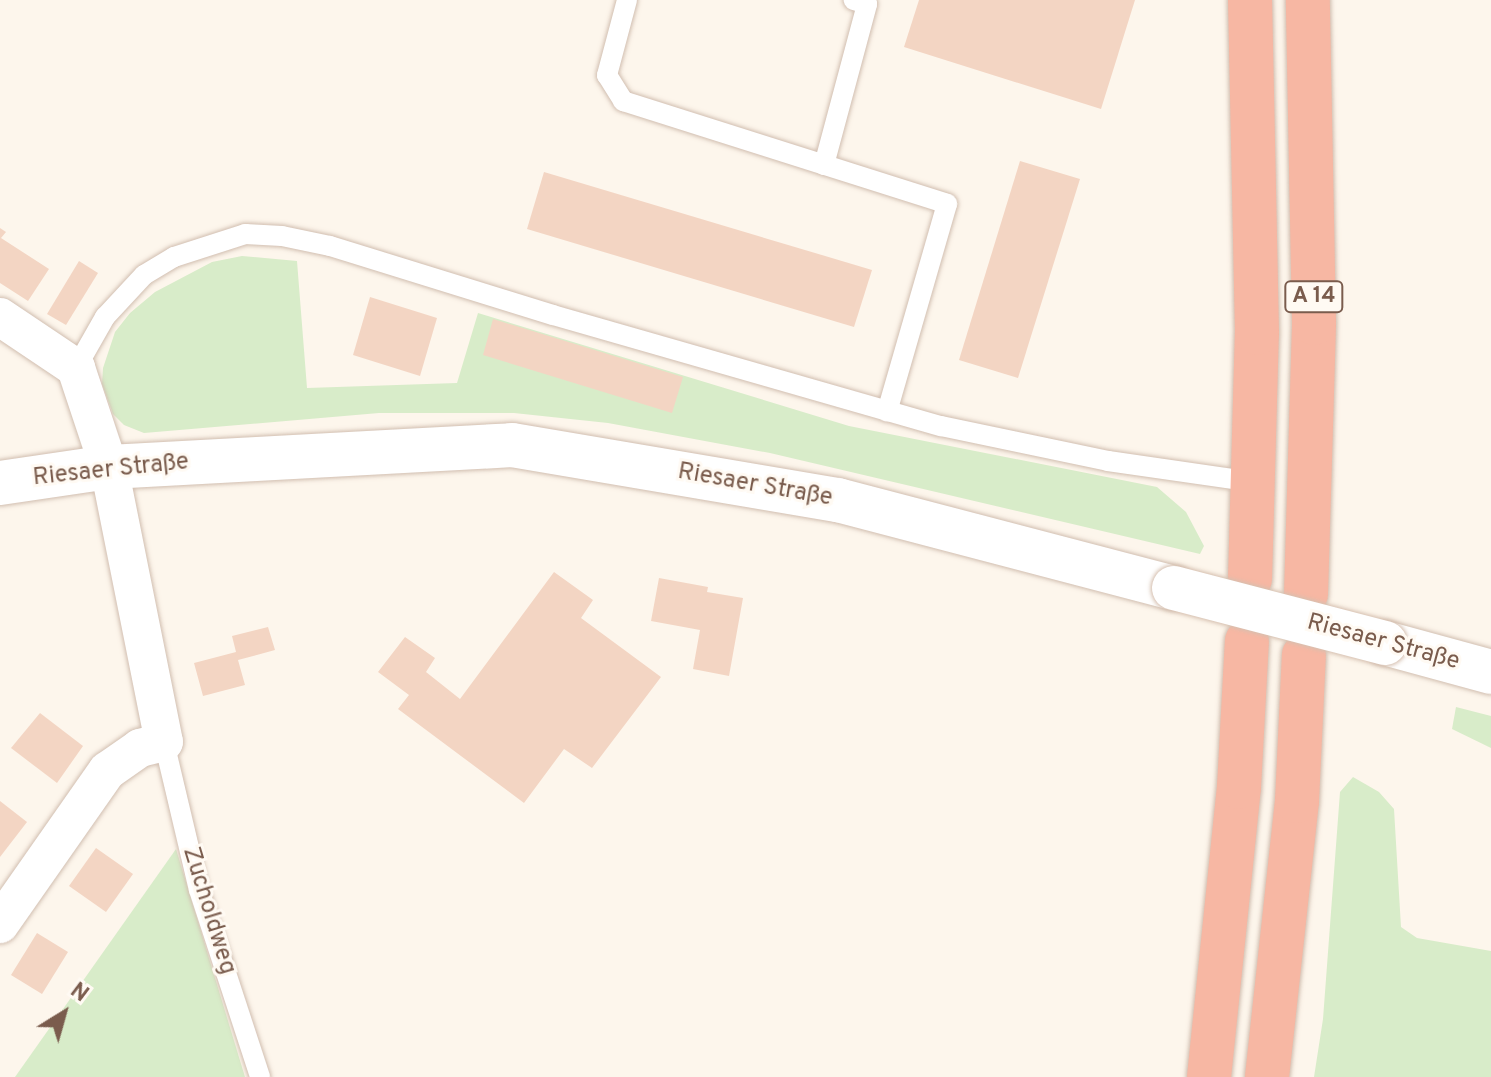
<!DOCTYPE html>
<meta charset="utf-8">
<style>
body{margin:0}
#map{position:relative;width:1491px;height:1077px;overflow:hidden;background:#fdf6ec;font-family:Overpass,sans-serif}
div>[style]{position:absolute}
.green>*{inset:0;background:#d8ecc9}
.building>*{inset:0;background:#f3d5c3}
.roads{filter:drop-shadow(0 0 2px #d1beb0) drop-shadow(0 0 2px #d1beb0)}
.service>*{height:20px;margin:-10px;padding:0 10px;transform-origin:10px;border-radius:10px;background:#fff}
.minor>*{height:38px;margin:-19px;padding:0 19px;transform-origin:19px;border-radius:19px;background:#fff}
.secondary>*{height:44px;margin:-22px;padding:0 22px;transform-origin:22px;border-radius:22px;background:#fff}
.motorway>*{height:44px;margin:-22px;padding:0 22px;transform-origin:22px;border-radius:22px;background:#f7b7a3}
.bridges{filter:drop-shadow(0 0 2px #d6c0b0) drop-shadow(0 0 2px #d6c0b0)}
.secondary-bridge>*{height:44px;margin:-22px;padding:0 22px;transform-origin:22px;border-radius:22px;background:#fff}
span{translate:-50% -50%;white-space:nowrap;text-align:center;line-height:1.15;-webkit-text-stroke:6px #fffaf3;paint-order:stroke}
.shield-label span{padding:2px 6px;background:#fffaf3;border:2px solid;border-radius:6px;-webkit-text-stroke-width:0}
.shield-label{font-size:22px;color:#7a5c4d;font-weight:700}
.street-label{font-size:24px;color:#7a5c4d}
.north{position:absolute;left:24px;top:973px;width:80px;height:80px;-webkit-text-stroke:6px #fffaf3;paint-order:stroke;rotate:37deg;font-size:22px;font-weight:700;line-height:32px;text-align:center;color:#7a5c4d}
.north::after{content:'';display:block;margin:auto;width:28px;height:36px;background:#7a5c4d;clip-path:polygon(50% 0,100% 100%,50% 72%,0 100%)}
</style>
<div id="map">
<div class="green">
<div style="clip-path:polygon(242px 256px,297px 261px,307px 388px,457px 383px,478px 313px,849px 426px,1157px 487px,1186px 512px,1204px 546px,1200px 554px,770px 453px,608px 423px,514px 413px,379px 413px,144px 433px,124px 425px,113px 414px,102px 384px,103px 368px,115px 332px,130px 313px,155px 292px,212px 262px)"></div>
<div style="clip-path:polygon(1456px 707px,1491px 716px,1491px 748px,1452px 729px)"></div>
<div style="clip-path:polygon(1353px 777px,1379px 792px,1394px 809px,1401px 927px,1417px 938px,1491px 951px,1491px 1077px,1314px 1077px,1323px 1019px,1340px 792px)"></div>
<div style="clip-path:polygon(176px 849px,245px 1077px,15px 1077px)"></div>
</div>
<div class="building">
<div style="clip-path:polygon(919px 0,1135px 0,1101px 109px,904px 47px)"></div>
<div style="clip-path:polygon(1020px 161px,1080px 179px,1018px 378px,959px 360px)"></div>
<div style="clip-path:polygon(544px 172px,872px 270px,854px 327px,527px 229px)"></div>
<div style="clip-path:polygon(0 228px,6px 232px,1px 238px,49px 269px,28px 301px,0 283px)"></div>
<div style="clip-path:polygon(79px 261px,98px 273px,66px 325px,47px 314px)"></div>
<div style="clip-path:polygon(370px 297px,437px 318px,420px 376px,353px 355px)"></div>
<div style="clip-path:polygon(493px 319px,683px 377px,672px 413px,483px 355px)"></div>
<div style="clip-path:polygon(554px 572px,593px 600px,581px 618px,661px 677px,592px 768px,564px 749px,524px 803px,398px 709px,409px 695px,378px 672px,405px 637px,435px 658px,426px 672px,460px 699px)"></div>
<div style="clip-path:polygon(659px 578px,708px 587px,707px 592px,743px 598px,729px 676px,693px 669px,700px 630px,651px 621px)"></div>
<div style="clip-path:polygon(268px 627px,275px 650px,238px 660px,245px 685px,203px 696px,194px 663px,236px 652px,232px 636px)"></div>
<div style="clip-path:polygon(40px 713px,83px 746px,57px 783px,11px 748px)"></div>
<div style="clip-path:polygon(0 801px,27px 822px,0 857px)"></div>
<div style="clip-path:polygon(96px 848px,133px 874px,106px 912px,69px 886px)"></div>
<div style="clip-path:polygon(37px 933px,68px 952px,42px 994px,11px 975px)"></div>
</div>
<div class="roads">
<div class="service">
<div style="left:627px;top:0;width:78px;rotate:104.9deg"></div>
<div style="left:607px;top:75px;width:31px;rotate:58deg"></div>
<div style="left:623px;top:101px;width:340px;rotate:17.6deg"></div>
<div style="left:947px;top:204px;width:216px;rotate:106.1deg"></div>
<div style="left:824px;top:165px;width:167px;rotate:-75deg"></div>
<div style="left:867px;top:4px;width:14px;rotate:-163deg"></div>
<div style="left:76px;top:368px;width:59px;rotate:-60.4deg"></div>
<div style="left:105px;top:317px;width:57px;rotate:-47.1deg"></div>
<div style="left:144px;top:275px;width:35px;rotate:-31deg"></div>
<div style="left:174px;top:257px;width:75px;rotate:-17.9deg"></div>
<div style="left:245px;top:234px;width:37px;rotate:3deg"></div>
<div style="left:282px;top:236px;width:49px;rotate:11.8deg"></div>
<div style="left:330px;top:246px;width:233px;rotate:17.2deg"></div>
<div style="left:553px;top:315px;width:404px;rotate:16deg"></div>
<div style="left:941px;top:426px;width:171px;rotate:11.8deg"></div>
<div style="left:1108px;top:461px;width:148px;rotate:8.2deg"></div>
<div style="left:164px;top:742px;width:152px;rotate:76.7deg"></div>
<div style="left:199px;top:890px;width:197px;rotate:71.9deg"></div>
</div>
<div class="minor">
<div style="left:0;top:317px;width:92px;rotate:33.9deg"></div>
<div style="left:76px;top:368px;width:104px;rotate:71.6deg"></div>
<div style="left:109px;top:467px;width:280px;rotate:78.7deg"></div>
<div style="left:164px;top:742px;width:25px;rotate:166deg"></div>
<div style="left:140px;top:748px;width:40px;rotate:145.1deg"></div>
<div style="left:107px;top:771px;width:187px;rotate:125deg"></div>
</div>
<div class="secondary">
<div style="left:0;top:483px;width:110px;rotate:-8.4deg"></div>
<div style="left:109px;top:467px;width:404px;rotate:-3.1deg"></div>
<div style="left:512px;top:445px;width:331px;rotate:9.6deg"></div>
<div style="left:838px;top:500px;width:347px;rotate:14.7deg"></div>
<div style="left:1385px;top:643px;width:110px;rotate:15.3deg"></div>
</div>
<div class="motorway">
<div style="left:1250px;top:579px;width:246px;rotate:-88.4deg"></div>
<div style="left:1257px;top:333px;width:333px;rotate:-91.2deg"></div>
<div style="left:1306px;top:594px;width:271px;rotate:-88.3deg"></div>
<div style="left:1314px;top:323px;width:323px;rotate:-91.1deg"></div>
<div style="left:1209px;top:1077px;width:292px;rotate:-84.1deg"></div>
<div style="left:1239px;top:787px;width:146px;rotate:-86.9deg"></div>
<div style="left:1267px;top:1077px;width:278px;rotate:-83.8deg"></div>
<div style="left:1297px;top:801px;width:146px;rotate:-87.3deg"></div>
</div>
</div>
<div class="bridges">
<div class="secondary-bridge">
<div style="left:1174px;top:588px;width:218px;rotate:14.6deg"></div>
</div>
</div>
<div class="shield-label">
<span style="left:1314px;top:297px">A 14</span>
</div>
<div class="street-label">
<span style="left:111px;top:471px;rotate:-6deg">Riesaer Straße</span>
<span style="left:755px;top:486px;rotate:10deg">Riesaer Straße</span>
<span style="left:1383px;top:643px;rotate:15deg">Riesaer Straße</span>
<span style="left:208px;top:911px;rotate:73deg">Zucholdweg</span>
</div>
<div class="north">N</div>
</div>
